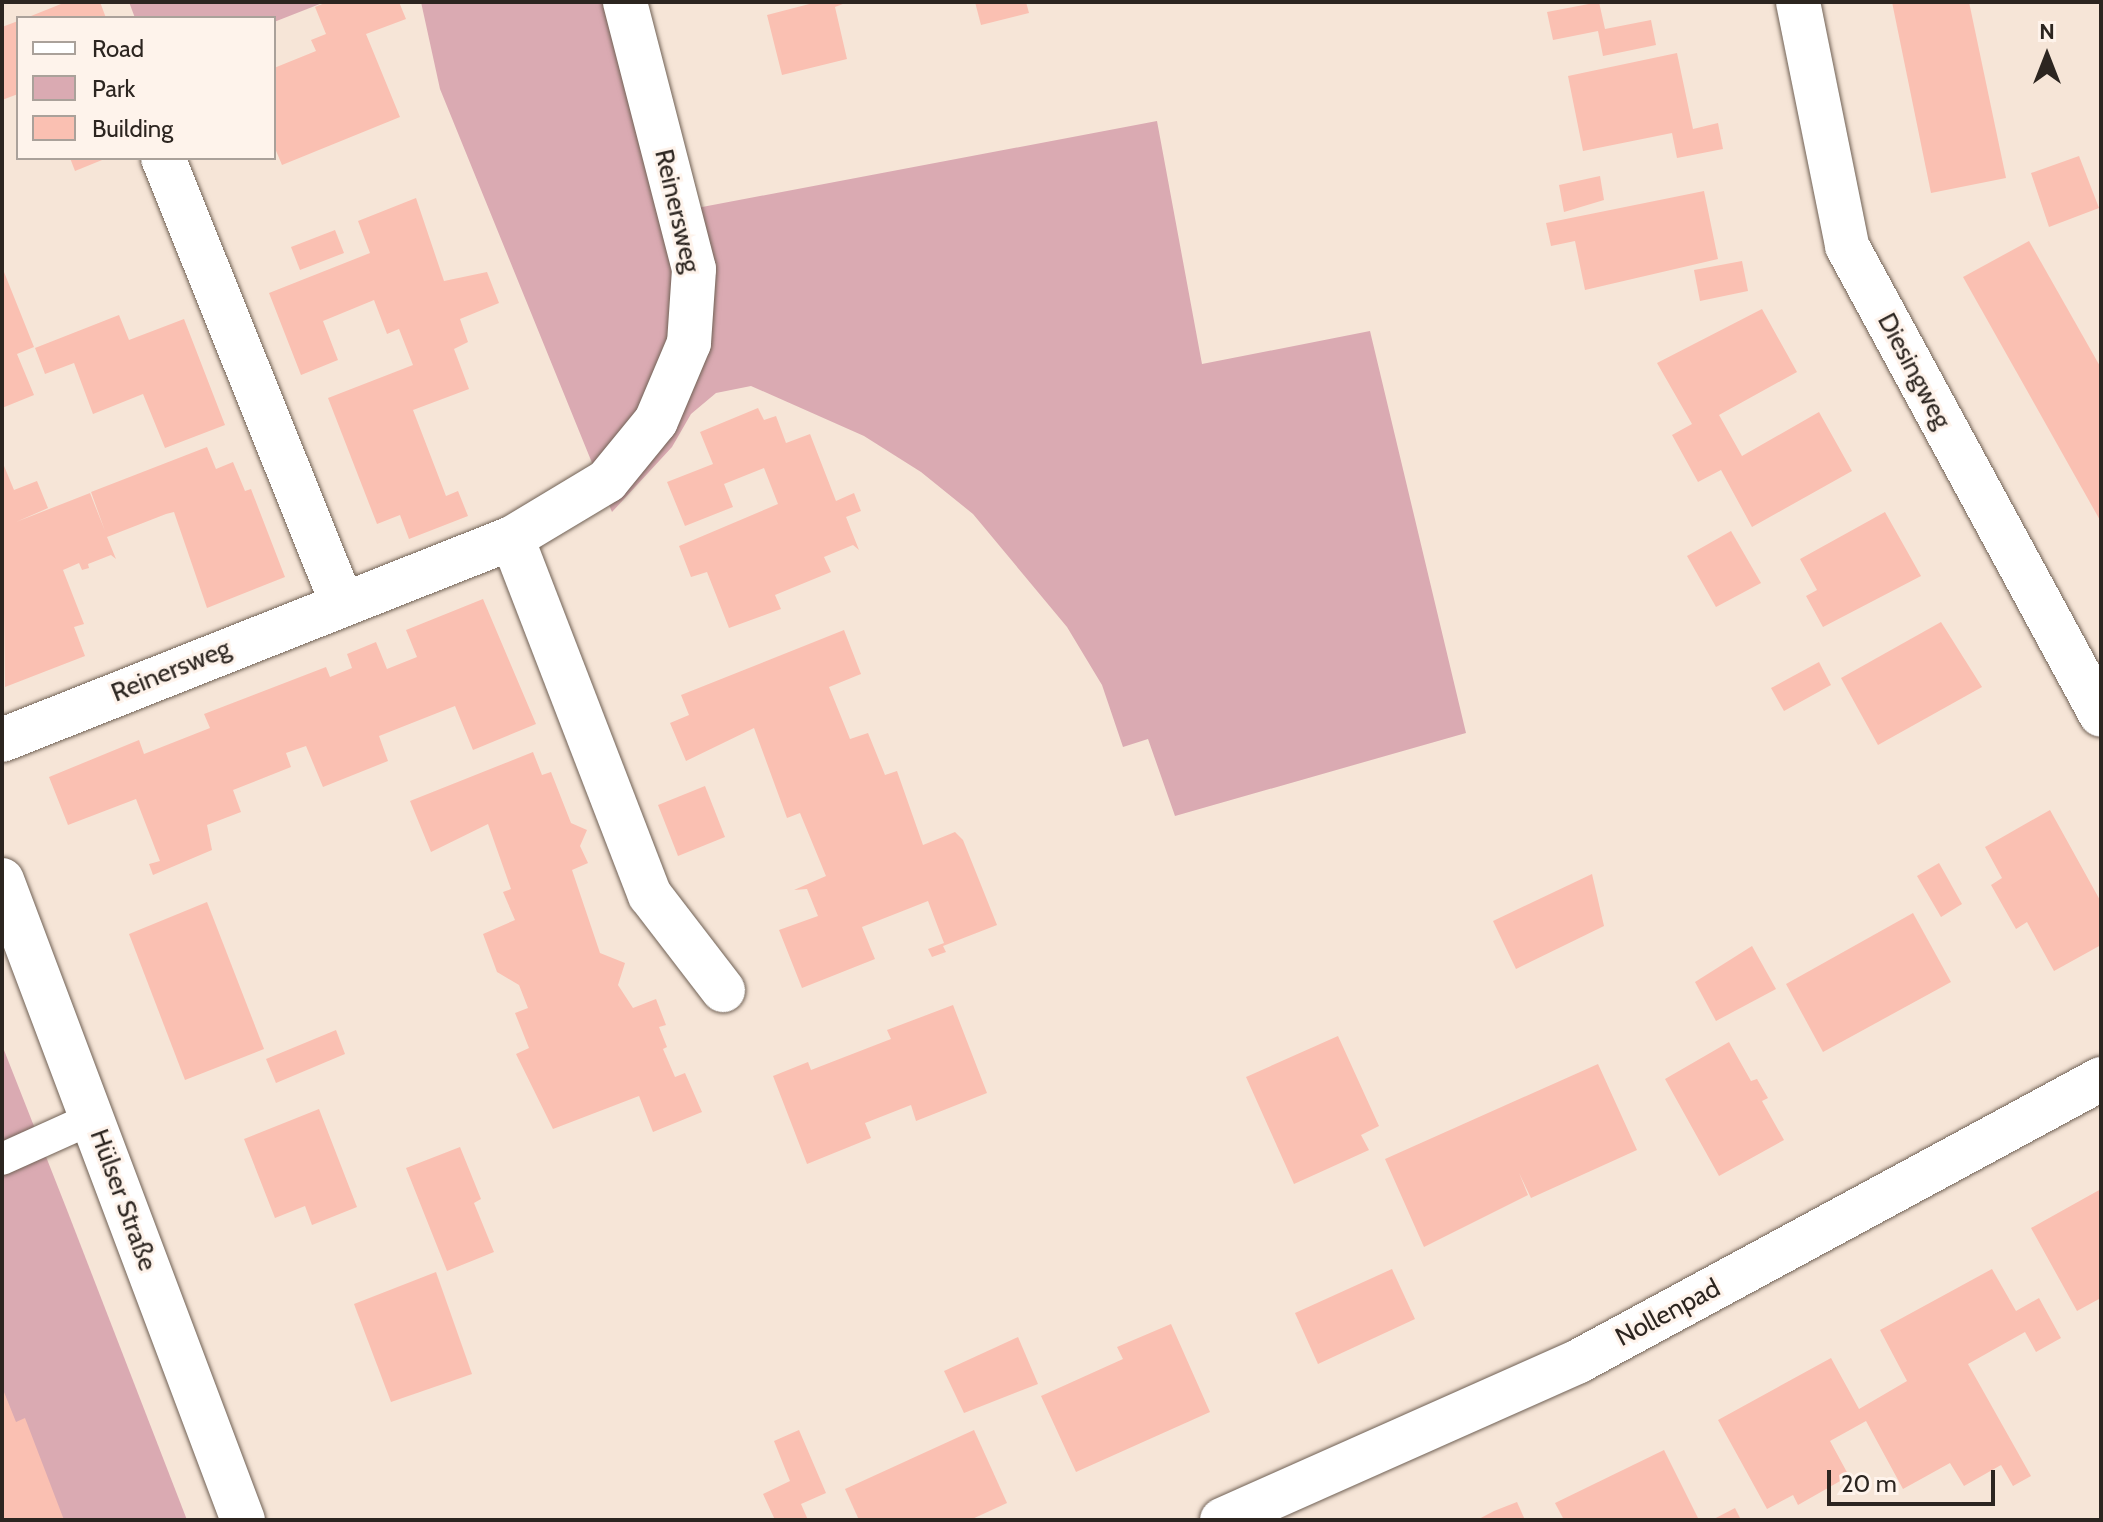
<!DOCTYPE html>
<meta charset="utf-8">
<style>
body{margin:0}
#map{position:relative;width:2103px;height:1522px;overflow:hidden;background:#f6e5d7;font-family:Cabin,sans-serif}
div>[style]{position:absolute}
.green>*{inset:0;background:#daaab2}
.building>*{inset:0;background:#fac0b2}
.roads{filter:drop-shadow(0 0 2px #706155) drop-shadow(0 0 2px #706155)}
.lane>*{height:32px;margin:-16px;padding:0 16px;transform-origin:16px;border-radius:16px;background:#fff}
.street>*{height:44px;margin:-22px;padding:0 22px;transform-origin:22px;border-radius:22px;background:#fff}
span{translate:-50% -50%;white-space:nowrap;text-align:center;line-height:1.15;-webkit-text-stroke:6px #fef3eb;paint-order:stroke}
.street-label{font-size:26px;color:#2c2520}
.frame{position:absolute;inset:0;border:4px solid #2c2520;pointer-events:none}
.legend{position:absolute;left:16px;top:16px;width:260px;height:144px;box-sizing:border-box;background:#fef3eb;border:2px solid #aaa19a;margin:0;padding:10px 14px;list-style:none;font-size:24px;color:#2c2520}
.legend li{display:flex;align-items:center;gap:16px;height:40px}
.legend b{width:40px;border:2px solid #aaa19a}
.north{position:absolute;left:2007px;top:16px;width:80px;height:80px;-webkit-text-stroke:6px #fef3eb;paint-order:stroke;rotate:0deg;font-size:22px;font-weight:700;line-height:32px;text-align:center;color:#2c2520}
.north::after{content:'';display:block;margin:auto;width:28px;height:36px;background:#2c2520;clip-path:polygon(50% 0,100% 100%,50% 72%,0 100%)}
.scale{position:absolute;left:1827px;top:1470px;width:168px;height:36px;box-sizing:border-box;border:4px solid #2c2520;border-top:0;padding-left:10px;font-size:24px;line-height:28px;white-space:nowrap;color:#2c2520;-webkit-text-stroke:6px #fef3eb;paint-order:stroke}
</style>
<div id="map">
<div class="green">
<div style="clip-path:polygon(129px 2px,325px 2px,274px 22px,274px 18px,135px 18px)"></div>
<div style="clip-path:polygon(421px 2px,602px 2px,660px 215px,1157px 121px,1202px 364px,1370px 331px,1466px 733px,1175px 816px,1148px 739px,1123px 747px,1102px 685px,1067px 627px,973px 514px,921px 472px,864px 436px,751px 386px,716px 393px,691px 414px,672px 447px,612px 512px,440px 89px)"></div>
<div style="clip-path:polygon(2px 1045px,67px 1210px,187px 1520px,2px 1520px)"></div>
</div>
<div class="building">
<div style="clip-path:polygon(66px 2px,100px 2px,106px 18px,26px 18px)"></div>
<div style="clip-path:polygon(327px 2px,399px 2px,406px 19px,366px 34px,400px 117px,282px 165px,274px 146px,274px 68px,316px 51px,311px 40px,326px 34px,315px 7px)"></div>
<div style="clip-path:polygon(817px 2px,848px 2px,835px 7px,847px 59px,782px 75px,767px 15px)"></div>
<div style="clip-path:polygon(975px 2px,1026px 2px,1029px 13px,981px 25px)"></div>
<div style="clip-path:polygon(1599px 2px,1605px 29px,1651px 20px,1656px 45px,1603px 56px,1598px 31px,1553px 40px,1547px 12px)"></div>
<div style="clip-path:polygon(1892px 2px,1969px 2px,2006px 178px,1931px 193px)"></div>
<div style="clip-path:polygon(18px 21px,18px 94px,2px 100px,2px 27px)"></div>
<div style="clip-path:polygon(1677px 53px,1693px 129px,1718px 123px,1723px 149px,1677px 158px,1672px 133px,1583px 151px,1568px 76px)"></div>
<div style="clip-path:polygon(2079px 156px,2099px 208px,2049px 227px,2031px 173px)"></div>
<div style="clip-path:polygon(70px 158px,107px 158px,75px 171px)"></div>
<div style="clip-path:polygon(1600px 176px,1604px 200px,1564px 212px,1559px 185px)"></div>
<div style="clip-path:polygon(1704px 191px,1718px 259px,1585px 290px,1575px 241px,1551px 246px,1546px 223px)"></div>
<div style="clip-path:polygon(416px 198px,444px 281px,487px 272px,499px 303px,460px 319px,468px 342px,454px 349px,469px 389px,413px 410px,446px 496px,458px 491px,468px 516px,409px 539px,400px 515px,377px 524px,328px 398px,413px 365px,399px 329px,387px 334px,374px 300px,323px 321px,338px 360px,301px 375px,269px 293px,370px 253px,358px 221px)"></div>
<div style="clip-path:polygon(335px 230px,344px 253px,300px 270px,291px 247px)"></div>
<div style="clip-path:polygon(2029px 241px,2101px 368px,2101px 522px,1963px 277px)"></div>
<div style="clip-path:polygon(1742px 261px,1748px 291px,1700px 301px,1694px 270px)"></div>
<div style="clip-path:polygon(2px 267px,34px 347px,17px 354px,34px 395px,2px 408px)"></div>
<div style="clip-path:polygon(1762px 309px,1797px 372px,1719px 415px,1742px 456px,1819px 412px,1852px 471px,1752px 527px,1721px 470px,1698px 482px,1672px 435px,1692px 424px,1657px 363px)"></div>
<div style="clip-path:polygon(119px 315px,129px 340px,184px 319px,225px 425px,165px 448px,143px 394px,93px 414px,74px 363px,45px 374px,35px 348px)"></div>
<div style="clip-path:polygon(758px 408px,764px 420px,776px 416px,786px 443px,810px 434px,836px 501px,854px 493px,861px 511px,846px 517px,859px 550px,853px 545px,824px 557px,831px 572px,775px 595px,781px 609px,729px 628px,707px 572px,691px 577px,679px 546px,778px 504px,764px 468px,724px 484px,733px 507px,685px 526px,667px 482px,713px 464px,700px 432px)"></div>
<div style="clip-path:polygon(207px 447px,216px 469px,233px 462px,245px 491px,251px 489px,285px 577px,207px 608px,174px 512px,166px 514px,107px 537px,116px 559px,111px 555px,88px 564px,89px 568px,82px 570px,79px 563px,63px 570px,84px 624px,74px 627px,85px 656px,5px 687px,2px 461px,14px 490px,37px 481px,48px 508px,16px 522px,90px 493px,105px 531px,91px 492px)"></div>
<div style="clip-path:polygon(1885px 512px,1921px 576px,1823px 627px,1806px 596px,1817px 590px,1800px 559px)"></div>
<div style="clip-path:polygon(1731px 531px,1761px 583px,1716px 607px,1687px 556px)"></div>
<div style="clip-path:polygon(483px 599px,536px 724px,473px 750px,455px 706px,379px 736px,388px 761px,323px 787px,306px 746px,286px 753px,291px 767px,233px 790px,241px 812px,207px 825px,212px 850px,153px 875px,149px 864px,160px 861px,136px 799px,68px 825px,49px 777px,139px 740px,144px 754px,210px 728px,204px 714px,326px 667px,330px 677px,352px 668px,347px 654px,376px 642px,387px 669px,417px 657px,406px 630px)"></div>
<div style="clip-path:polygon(1941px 622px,1982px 687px,1878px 745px,1841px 678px)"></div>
<div style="clip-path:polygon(844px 630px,861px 674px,829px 687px,850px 739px,868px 733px,885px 775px,897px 771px,923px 845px,955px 832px,963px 840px,997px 925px,943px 946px,946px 952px,932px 957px,928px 949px,944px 943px,928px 901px,862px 927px,875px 959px,802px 988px,779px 930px,818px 916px,807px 889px,794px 890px,826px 876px,800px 813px,787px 818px,754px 728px,686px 761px,670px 723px,689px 715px,681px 695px)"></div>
<div style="clip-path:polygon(1819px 662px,1831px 685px,1784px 711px,1771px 688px)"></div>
<div style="clip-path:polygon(533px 752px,542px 775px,551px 772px,571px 823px,587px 830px,580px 846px,588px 863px,572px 870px,600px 953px,625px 963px,618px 985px,633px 1008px,656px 999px,666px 1025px,659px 1027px,667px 1047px,663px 1049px,675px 1077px,685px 1073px,702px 1112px,653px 1132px,639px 1096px,553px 1129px,516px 1054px,529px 1048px,515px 1013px,528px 1008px,519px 985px,497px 972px,483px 934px,515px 920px,503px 892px,511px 889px,488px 824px,431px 852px,410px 801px)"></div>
<div style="clip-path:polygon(705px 786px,725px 837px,678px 856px,658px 805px)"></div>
<div style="clip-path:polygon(2050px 810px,2101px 902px,2101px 945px,2054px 971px,2027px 922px,2016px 929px,1991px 885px,2002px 878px,1985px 847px)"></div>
<div style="clip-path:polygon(1939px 863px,1962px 904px,1941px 917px,1917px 876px)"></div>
<div style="clip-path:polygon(1592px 874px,1604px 926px,1516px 969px,1493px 921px)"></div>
<div style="clip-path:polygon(207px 902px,264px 1049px,185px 1080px,129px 934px)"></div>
<div style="clip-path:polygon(1913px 913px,1951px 982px,1823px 1052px,1786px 984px)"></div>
<div style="clip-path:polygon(1752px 946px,1776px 989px,1716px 1021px,1695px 982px)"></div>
<div style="clip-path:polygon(953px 1005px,987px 1093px,916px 1121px,911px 1105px,865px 1123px,871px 1138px,807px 1164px,773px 1076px,808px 1062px,811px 1070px,891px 1039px,887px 1030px)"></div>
<div style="clip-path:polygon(336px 1030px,345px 1054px,276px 1083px,266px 1059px)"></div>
<div style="clip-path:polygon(1338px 1036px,1379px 1126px,1361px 1135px,1369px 1150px,1294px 1184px,1246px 1077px)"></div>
<div style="clip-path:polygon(1729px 1042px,1751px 1081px,1757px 1079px,1768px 1098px,1762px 1101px,1784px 1140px,1719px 1176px,1665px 1079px)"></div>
<div style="clip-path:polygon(1598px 1064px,1637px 1150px,1531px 1198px,1519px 1173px,1528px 1195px,1424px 1247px,1385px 1159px)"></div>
<div style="clip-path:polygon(319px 1109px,357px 1207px,312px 1225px,305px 1206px,275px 1218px,244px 1139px)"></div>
<div style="clip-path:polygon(460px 1147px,481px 1199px,474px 1203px,494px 1252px,447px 1271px,406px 1168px)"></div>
<div style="clip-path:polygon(2101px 1189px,2101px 1303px,2099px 1299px,2077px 1311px,2031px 1228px)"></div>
<div style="clip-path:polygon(1392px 1269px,1415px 1319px,1318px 1364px,1295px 1313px)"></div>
<div style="clip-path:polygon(1992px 1269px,2016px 1311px,2039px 1298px,2061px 1338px,2036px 1352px,2025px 1332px,1968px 1364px,2031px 1476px,2013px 1486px,2001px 1465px,1964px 1486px,1950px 1463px,1903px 1489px,1866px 1421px,1830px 1441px,1849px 1476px,1798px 1505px,1793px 1495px,1767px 1509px,1718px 1420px,1831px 1358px,1859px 1409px,1907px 1381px,1880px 1330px)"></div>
<div style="clip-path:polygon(436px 1272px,472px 1374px,391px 1402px,354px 1304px)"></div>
<div style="clip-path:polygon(1171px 1324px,1210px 1412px,1076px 1472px,1041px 1396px,1123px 1359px,1117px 1347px)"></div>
<div style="clip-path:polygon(1018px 1337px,1038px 1384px,964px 1413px,944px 1371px)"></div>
<div style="clip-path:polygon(2px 1387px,16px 1422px,25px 1418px,64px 1520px,2px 1520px)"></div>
<div style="clip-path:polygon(799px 1430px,826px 1493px,801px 1504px,808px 1520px,775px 1520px,763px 1494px,790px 1481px,774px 1441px)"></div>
<div style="clip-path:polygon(974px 1430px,1007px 1503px,970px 1520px,859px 1520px,845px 1489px)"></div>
<div style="clip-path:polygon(1664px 1450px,1699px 1520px,1564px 1520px,1555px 1503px)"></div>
<div style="clip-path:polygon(1517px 1502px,1525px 1520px,1477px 1520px,1494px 1511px)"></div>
<div style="clip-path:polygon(1735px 1508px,1741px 1520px,1712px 1520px)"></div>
</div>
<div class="roads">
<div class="lane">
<div style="left:2px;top:1159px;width:100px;rotate:-24.3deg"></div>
</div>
<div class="street">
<div style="left:1798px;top:2px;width:249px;rotate:78.6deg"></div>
<div style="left:1847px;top:246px;width:533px;rotate:61.56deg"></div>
<div style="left:163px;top:158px;width:477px;rotate:68.1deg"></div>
<div style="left:512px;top:538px;width:383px;rotate:68.9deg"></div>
<div style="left:650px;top:895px;width:120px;rotate:52.5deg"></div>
<div style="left:2px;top:740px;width:549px;rotate:-21.61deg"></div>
<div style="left:512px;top:538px;width:111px;rotate:-31deg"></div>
<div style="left:607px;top:481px;width:77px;rotate:-50.8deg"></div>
<div style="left:656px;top:421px;width:85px;rotate:-67.1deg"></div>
<div style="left:689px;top:343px;width:74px;rotate:-86.1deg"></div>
<div style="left:694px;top:269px;width:276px;rotate:-104.5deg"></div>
<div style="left:2px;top:880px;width:684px;rotate:69.37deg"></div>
<div style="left:1222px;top:1520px;width:389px;rotate:-24deg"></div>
<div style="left:1577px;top:1362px;width:596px;rotate:-28.37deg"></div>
</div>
</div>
<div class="street-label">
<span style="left:677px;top:211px;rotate:77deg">Reinersweg</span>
<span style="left:1914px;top:371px;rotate:62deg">Diesingweg</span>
<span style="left:171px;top:671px;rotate:-22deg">Reinersweg</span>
<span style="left:123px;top:1200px;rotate:70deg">Hülser Straße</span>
<span style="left:1668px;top:1313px;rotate:-28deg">Nollenpad</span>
</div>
<div class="frame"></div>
<ul class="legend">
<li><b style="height:10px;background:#fff"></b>Road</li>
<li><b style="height:22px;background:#daaab2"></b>Park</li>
<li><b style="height:22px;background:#fac0b2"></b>Building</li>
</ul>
<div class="north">N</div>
<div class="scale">20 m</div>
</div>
